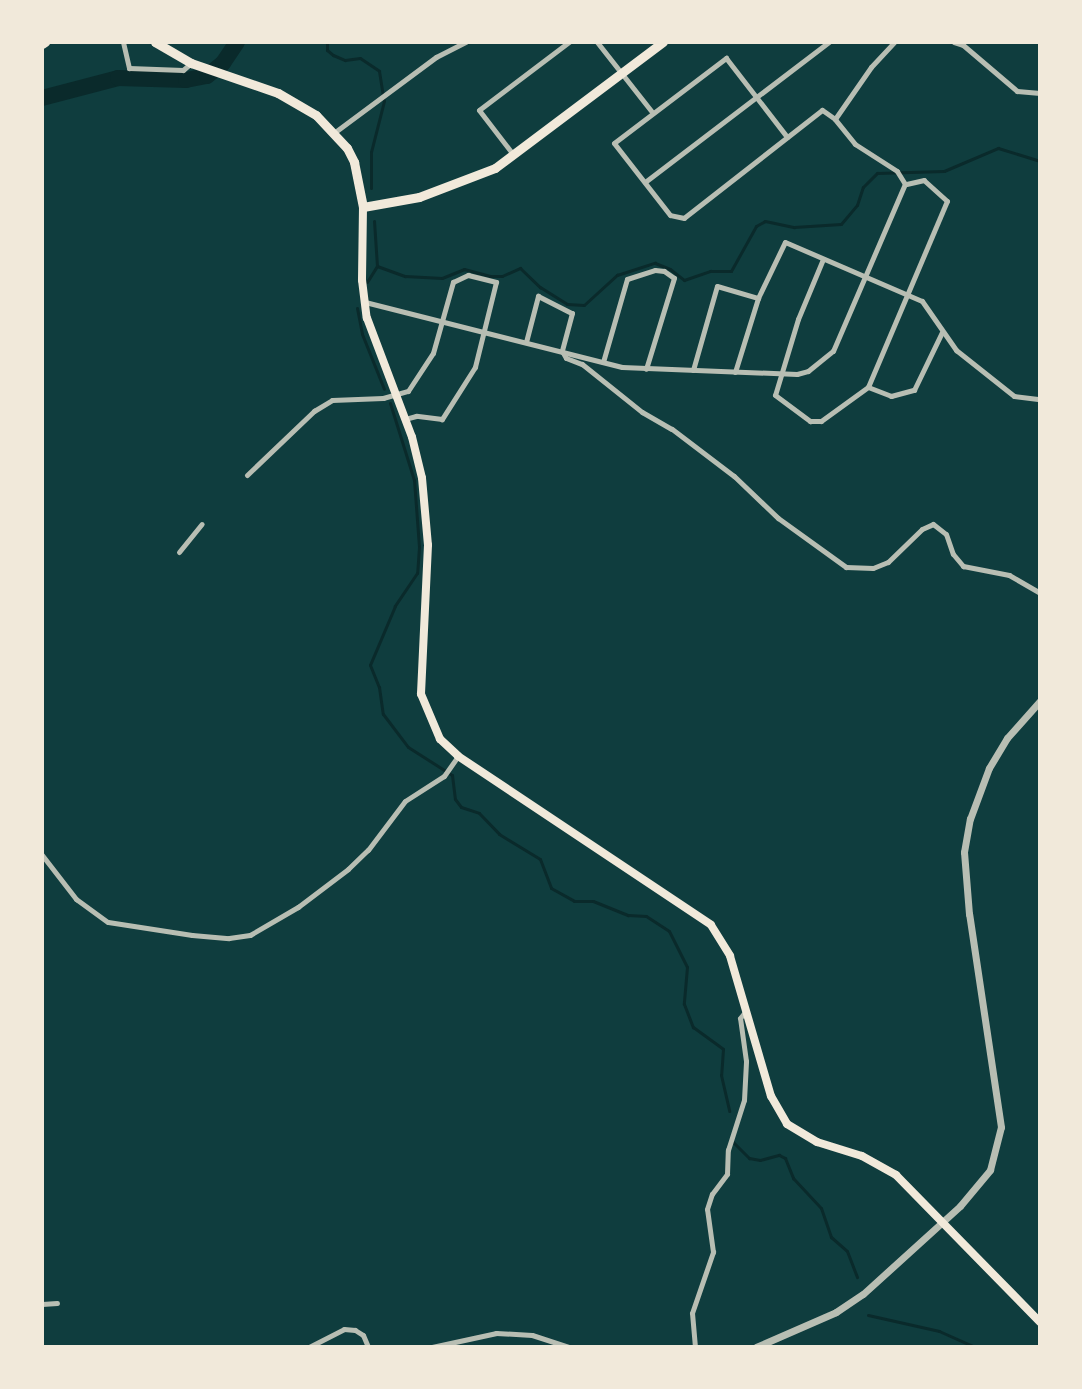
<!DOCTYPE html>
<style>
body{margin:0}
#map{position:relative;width:1082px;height:1389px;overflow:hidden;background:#0f3d3e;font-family:"Libre Baskerville",serif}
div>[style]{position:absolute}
.stream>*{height:3px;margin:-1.5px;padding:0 1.5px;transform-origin:1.5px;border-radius:1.5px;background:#0a2a2b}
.river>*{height:16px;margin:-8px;padding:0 8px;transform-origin:8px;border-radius:8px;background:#0a2a2b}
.minor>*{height:5px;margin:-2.5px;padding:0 2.5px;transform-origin:2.5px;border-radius:2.5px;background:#b8beb3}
.tertiary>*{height:7px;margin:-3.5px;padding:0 3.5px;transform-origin:3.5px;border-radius:3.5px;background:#b8beb3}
.secondary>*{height:8px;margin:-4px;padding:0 4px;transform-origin:4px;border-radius:4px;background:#f1e9da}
.primary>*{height:9px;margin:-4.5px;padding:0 4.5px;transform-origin:4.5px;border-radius:4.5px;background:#f1e9da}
span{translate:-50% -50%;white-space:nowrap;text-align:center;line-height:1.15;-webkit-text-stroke:6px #f1e9da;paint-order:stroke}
.frame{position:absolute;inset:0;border:44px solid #f1e9da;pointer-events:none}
</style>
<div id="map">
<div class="stream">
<div style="left:327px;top:42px;width:8px;rotate:90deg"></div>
<div style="left:327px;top:50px;width:8px;rotate:40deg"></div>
<div style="left:333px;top:55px;width:13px;rotate:23deg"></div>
<div style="left:345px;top:60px;width:15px;rotate:-8deg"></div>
<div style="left:360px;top:58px;width:23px;rotate:34deg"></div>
<div style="left:379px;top:71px;width:30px;rotate:81deg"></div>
<div style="left:384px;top:101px;width:53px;rotate:104.3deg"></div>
<div style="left:371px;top:152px;width:36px;rotate:90deg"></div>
<div style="left:377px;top:266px;width:30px;rotate:20deg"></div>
<div style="left:405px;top:276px;width:37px;rotate:3deg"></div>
<div style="left:442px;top:278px;width:24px;rotate:-22deg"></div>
<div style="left:464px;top:269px;width:28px;rotate:15deg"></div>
<div style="left:491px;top:276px;width:11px"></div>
<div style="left:502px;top:276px;width:20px;rotate:-24deg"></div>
<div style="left:520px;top:268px;width:28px;rotate:44deg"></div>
<div style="left:540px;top:287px;width:32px;rotate:32deg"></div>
<div style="left:567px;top:304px;width:17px;rotate:3deg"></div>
<div style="left:584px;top:305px;width:45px;rotate:-42.3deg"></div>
<div style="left:617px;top:275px;width:40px;rotate:-18deg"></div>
<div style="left:655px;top:263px;width:16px;rotate:22deg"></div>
<div style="left:670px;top:269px;width:18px;rotate:38deg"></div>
<div style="left:684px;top:280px;width:28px;rotate:-19deg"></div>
<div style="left:710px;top:271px;width:21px"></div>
<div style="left:731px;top:271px;width:51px;rotate:-60.9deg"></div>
<div style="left:756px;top:226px;width:10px;rotate:-29deg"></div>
<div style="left:765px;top:221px;width:30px;rotate:12deg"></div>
<div style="left:794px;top:227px;width:47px;rotate:-3.7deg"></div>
<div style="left:841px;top:224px;width:25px;rotate:-50deg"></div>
<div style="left:857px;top:205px;width:19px;rotate:-72deg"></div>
<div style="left:863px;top:187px;width:20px;rotate:-45deg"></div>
<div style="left:877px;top:173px;width:67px;rotate:-1.7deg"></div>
<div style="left:944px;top:171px;width:59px;rotate:-23.1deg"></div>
<div style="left:998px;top:148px;width:44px;rotate:17.2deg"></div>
<div style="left:367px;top:282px;width:19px;rotate:-58deg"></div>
<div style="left:377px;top:266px;width:45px;rotate:-93.8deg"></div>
<div style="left:357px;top:308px;width:26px;rotate:79deg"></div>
<div style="left:362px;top:334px;width:59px;rotate:68.2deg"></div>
<div style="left:390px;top:403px;width:81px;rotate:72.7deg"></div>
<div style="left:414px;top:480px;width:67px;rotate:85.7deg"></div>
<div style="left:419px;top:547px;width:26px;rotate:94deg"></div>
<div style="left:417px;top:573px;width:40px;rotate:124deg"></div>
<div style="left:395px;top:606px;width:64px;rotate:113deg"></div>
<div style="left:370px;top:665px;width:24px;rotate:68deg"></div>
<div style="left:379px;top:687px;width:27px;rotate:82deg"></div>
<div style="left:383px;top:714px;width:41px;rotate:52.9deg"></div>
<div style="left:408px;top:747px;width:52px;rotate:32.5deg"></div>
<div style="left:452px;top:775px;width:24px;rotate:83deg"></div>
<div style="left:455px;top:799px;width:10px;rotate:53deg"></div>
<div style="left:461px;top:807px;width:19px;rotate:18deg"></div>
<div style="left:479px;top:813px;width:29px;rotate:46deg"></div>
<div style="left:499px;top:834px;width:48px;rotate:31.4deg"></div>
<div style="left:540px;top:859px;width:31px;rotate:69deg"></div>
<div style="left:551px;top:888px;width:26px;rotate:29deg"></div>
<div style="left:574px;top:901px;width:19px"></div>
<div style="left:593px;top:901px;width:38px;rotate:22deg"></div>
<div style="left:628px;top:915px;width:18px;rotate:3deg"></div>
<div style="left:646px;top:916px;width:27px;rotate:33deg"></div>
<div style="left:669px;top:931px;width:40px;rotate:63.4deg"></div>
<div style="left:687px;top:967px;width:37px;rotate:95deg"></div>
<div style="left:684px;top:1004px;width:25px;rotate:69deg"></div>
<div style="left:693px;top:1027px;width:37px;rotate:36deg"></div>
<div style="left:723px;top:1049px;width:26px;rotate:94deg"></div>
<div style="left:721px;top:1075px;width:37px;rotate:77deg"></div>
<div style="left:733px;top:1142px;width:23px;rotate:45deg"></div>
<div style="left:749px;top:1158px;width:11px;rotate:10deg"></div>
<div style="left:760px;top:1160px;width:20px;rotate:-15deg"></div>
<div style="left:779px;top:1155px;width:7px;rotate:27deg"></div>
<div style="left:785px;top:1158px;width:22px;rotate:68deg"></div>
<div style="left:793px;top:1178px;width:41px;rotate:47deg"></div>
<div style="left:821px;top:1208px;width:31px;rotate:71deg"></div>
<div style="left:831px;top:1237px;width:21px;rotate:41deg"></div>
<div style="left:847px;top:1251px;width:28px;rotate:69deg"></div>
<div style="left:868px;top:1315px;width:73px;rotate:12.7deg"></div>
<div style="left:939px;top:1331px;width:39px;rotate:24deg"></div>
</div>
<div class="river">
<div style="left:42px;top:98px;width:79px;rotate:-14.7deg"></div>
<div style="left:118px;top:78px;width:68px;rotate:1.7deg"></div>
<div style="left:186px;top:80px;width:21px;rotate:-11deg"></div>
<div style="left:207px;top:76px;width:21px;rotate:-39deg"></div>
<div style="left:223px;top:63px;width:25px;rotate:-56deg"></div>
</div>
<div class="minor">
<div style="left:123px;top:42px;width:27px;rotate:77deg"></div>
<div style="left:129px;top:68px;width:54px;rotate:2.1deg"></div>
<div style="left:183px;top:70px;width:9px;rotate:-41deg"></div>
<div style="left:597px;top:42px;width:89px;rotate:51.8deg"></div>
<div style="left:954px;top:42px;width:9px;rotate:18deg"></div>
<div style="left:963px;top:45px;width:71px;rotate:40.4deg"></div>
<div style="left:1017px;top:91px;width:23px;rotate:5deg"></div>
<div style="left:835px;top:119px;width:63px;rotate:-55.3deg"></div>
<div style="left:871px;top:67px;width:34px;rotate:-47deg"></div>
<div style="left:335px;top:132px;width:126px;rotate:-36.6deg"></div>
<div style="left:436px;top:57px;width:33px;rotate:-27deg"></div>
<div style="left:512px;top:153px;width:54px;rotate:-127.5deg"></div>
<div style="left:479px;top:110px;width:113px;rotate:-37.1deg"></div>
<div style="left:645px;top:182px;width:231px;rotate:-37.3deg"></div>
<div style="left:823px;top:259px;width:65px;rotate:112.6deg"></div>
<div style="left:798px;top:319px;width:79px;rotate:106.8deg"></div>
<div style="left:775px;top:395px;width:44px;rotate:36.6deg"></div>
<div style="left:810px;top:421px;width:11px"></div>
<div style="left:821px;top:421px;width:58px;rotate:-35.9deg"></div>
<div style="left:868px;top:387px;width:202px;rotate:-67deg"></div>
<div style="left:947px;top:201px;width:31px;rotate:-138deg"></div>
<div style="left:924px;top:180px;width:18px;rotate:167deg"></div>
<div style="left:365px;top:302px;width:265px;rotate:14.2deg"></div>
<div style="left:622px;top:367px;width:175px;rotate:2.3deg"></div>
<div style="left:797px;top:374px;width:11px;rotate:-15deg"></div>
<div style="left:808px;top:371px;width:32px;rotate:-39deg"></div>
<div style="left:833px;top:351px;width:182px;rotate:-66.7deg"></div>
<div style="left:905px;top:184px;width:15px;rotate:-122deg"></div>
<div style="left:897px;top:171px;width:50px;rotate:-147.3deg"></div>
<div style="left:855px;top:144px;width:32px;rotate:-129deg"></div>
<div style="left:835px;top:119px;width:16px;rotate:-145deg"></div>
<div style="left:822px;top:110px;width:175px;rotate:142deg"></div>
<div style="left:684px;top:218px;width:14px;rotate:-168deg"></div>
<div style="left:670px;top:215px;width:91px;rotate:-127.9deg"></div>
<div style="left:614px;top:143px;width:141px;rotate:-37.2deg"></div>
<div style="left:726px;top:58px;width:100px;rotate:52.3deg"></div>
<div style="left:526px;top:342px;width:48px;rotate:-75.4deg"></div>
<div style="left:538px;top:296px;width:38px;rotate:27deg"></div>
<div style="left:572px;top:313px;width:39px;rotate:105deg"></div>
<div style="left:562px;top:351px;width:8px;rotate:60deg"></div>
<div style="left:566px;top:358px;width:17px;rotate:21deg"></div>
<div style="left:582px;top:364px;width:77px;rotate:38.7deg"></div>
<div style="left:642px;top:412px;width:34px;rotate:30deg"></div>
<div style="left:672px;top:429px;width:78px;rotate:37.2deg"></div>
<div style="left:734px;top:476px;width:61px;rotate:43.7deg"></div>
<div style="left:778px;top:518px;width:84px;rotate:35.8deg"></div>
<div style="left:846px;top:567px;width:27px;rotate:2deg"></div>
<div style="left:873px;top:568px;width:16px;rotate:-22deg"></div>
<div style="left:888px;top:562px;width:47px;rotate:-44.1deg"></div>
<div style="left:922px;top:529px;width:12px;rotate:-24deg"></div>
<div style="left:933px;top:524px;width:16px;rotate:38deg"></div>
<div style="left:946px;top:534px;width:21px;rotate:71deg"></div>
<div style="left:953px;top:554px;width:16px;rotate:50deg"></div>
<div style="left:963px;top:566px;width:47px;rotate:11.1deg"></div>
<div style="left:1009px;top:575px;width:36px;rotate:30deg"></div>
<div style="left:603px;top:362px;width:86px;rotate:-73.9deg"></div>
<div style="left:627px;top:279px;width:29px;rotate:-18deg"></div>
<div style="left:655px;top:270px;width:9px;rotate:6deg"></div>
<div style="left:664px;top:271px;width:12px;rotate:35deg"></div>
<div style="left:674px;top:278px;width:95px;rotate:107.1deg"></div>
<div style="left:693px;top:370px;width:87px;rotate:-74.1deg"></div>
<div style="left:717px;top:286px;width:43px;rotate:16.3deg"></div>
<div style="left:735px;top:372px;width:77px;rotate:-72.7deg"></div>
<div style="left:758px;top:298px;width:62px;rotate:-64.3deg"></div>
<div style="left:785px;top:242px;width:149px;rotate:23.3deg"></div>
<div style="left:922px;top:301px;width:60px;rotate:55.2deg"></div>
<div style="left:956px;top:350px;width:74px;rotate:38.4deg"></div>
<div style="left:1014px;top:396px;width:26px;rotate:7deg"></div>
<div style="left:868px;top:387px;width:25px;rotate:21deg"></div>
<div style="left:891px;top:396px;width:24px;rotate:-15deg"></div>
<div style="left:914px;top:390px;width:64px;rotate:-64.2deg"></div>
<div style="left:247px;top:475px;width:93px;rotate:-43.7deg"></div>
<div style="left:314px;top:411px;width:21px;rotate:-31deg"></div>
<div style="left:332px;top:400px;width:51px;rotate:-2.2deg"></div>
<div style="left:383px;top:398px;width:26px;rotate:-16deg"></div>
<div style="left:408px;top:391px;width:45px;rotate:-56.7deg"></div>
<div style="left:433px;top:353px;width:74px;rotate:-74.3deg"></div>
<div style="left:453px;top:282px;width:17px;rotate:-25deg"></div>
<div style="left:468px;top:275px;width:29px;rotate:14deg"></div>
<div style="left:496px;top:282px;width:88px;rotate:103.9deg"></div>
<div style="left:475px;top:367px;width:62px;rotate:122.4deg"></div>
<div style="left:442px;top:419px;width:26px;rotate:-173deg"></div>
<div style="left:416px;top:416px;width:11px;rotate:165deg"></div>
<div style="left:179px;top:552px;width:36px;rotate:-51deg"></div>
<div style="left:42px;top:855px;width:56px;rotate:52.3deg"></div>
<div style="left:76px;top:899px;width:39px;rotate:36deg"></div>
<div style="left:108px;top:922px;width:85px;rotate:8.8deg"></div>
<div style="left:192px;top:935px;width:37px;rotate:5deg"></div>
<div style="left:229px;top:938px;width:21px;rotate:-8deg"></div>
<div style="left:250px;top:935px;width:56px;rotate:-30.3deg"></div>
<div style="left:298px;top:907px;width:63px;rotate:-37.2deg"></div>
<div style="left:348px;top:869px;width:28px;rotate:-44deg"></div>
<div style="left:368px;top:850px;width:61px;rotate:-52.9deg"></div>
<div style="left:405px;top:801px;width:46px;rotate:-32.7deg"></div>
<div style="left:444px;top:776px;width:24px;rotate:-55deg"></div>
<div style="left:42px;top:1304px;width:15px;rotate:-4deg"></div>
<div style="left:309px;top:1347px;width:39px;rotate:-27deg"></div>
<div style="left:344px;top:1329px;width:11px;rotate:5deg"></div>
<div style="left:355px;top:1330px;width:9px;rotate:32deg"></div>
<div style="left:363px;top:1335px;width:13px;rotate:67deg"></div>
<div style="left:432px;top:1347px;width:66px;rotate:-12.3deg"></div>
<div style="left:496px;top:1333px;width:36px;rotate:3deg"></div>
<div style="left:532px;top:1335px;width:40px;rotate:18deg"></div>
<div style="left:695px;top:1347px;width:34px;rotate:-95deg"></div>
<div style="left:692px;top:1313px;width:65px;rotate:-71deg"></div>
<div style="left:713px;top:1252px;width:43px;rotate:-97.9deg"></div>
<div style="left:707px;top:1209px;width:16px;rotate:-72deg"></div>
<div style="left:712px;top:1194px;width:25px;rotate:-53deg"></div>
<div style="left:727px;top:1174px;width:24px;rotate:-88deg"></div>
<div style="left:728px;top:1150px;width:52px;rotate:-72.3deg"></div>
<div style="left:744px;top:1100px;width:39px;rotate:-87deg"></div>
<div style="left:746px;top:1061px;width:43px;rotate:-97.9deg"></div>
<div style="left:740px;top:1018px;width:8px;rotate:-50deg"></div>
</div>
<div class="tertiary">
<div style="left:756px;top:1347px;width:87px;rotate:-23.6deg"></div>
<div style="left:836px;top:1312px;width:32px;rotate:-34deg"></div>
<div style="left:863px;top:1294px;width:131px;rotate:-42.2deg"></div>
<div style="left:960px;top:1206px;width:47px;rotate:-50.2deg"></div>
<div style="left:990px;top:1170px;width:44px;rotate:-75.7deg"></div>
<div style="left:1001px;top:1127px;width:215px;rotate:-98.5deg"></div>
<div style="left:969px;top:914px;width:62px;rotate:-94.6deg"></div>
<div style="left:964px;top:852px;width:34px;rotate:-80deg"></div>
<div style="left:970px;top:819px;width:54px;rotate:-69.6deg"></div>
<div style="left:989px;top:768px;width:35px;rotate:-59deg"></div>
<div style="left:1007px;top:738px;width:50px;rotate:-48.3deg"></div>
</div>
<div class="secondary">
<div style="left:363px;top:207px;width:73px;rotate:90.8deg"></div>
<div style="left:362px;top:280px;width:38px;rotate:83deg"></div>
<div style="left:367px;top:318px;width:127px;rotate:69.3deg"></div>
<div style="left:412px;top:437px;width:42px;rotate:76.3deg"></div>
<div style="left:422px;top:478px;width:67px;rotate:84.9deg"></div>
<div style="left:428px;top:545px;width:149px;rotate:92.7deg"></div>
<div style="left:421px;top:694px;width:49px;rotate:67.1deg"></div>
<div style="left:440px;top:739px;width:25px;rotate:43deg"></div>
<div style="left:458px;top:756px;width:304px;rotate:33.7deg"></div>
<div style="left:711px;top:925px;width:36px;rotate:58deg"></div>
<div style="left:730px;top:956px;width:146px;rotate:73.7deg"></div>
<div style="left:771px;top:1096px;width:32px;rotate:60deg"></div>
<div style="left:787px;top:1124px;width:35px;rotate:31deg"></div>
<div style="left:817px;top:1142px;width:47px;rotate:17.3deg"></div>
<div style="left:862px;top:1156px;width:39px;rotate:29deg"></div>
<div style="left:896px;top:1175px;width:206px;rotate:45.6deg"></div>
</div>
<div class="primary">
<div style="left:155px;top:42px;width:42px;rotate:30.3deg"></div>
<div style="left:191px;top:63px;width:92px;rotate:19deg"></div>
<div style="left:278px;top:93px;width:44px;rotate:30.1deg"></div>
<div style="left:316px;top:115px;width:45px;rotate:46.8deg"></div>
<div style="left:347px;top:148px;width:16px;rotate:63deg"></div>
<div style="left:354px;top:162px;width:46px;rotate:78.7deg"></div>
<div style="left:363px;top:207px;width:57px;rotate:-10.1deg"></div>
<div style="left:419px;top:197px;width:81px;rotate:-20.9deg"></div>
<div style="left:495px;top:168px;width:210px;rotate:-36.9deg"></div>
<div style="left:42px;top:44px;width:4px;rotate:-34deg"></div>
</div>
<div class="frame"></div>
</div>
